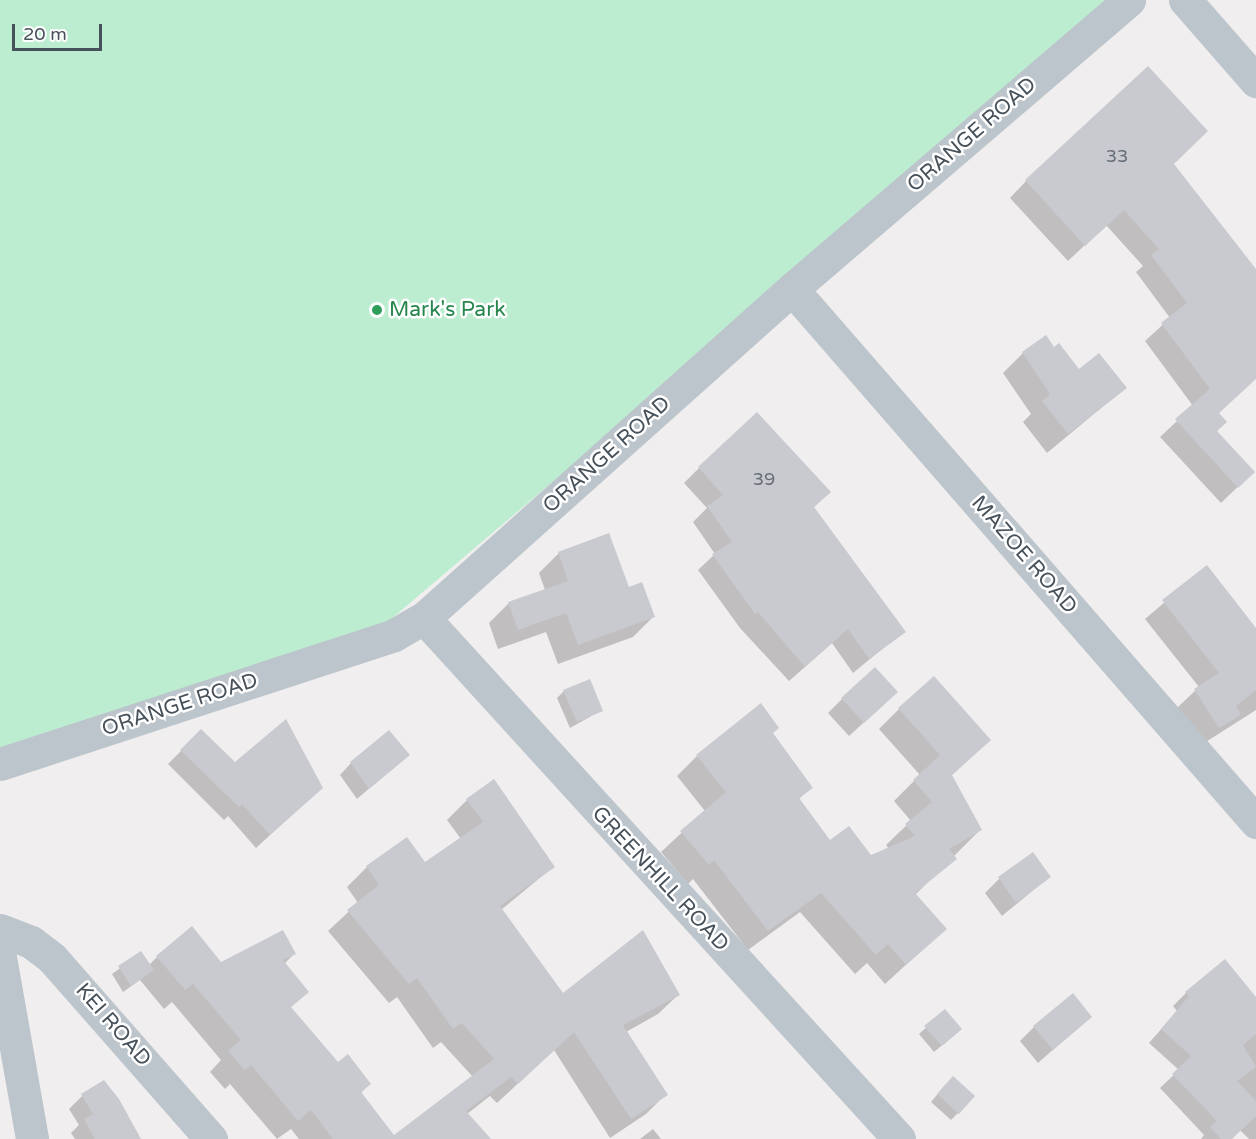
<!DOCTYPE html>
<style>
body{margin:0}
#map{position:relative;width:1256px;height:1139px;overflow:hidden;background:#f0eeee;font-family:"Varela Round",sans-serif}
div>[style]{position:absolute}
.green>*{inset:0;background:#bdedd0}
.shadow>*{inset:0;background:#0003}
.building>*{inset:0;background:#c8cad0}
.minor>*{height:33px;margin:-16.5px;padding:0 16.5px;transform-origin:16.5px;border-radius:16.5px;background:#bdc5cc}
.dots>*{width:16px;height:16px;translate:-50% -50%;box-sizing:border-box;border:3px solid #fff;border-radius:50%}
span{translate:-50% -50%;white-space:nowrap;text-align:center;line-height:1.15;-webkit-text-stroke:5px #fff;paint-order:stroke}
.number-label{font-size:18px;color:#676f78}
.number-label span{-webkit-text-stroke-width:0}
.street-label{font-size:21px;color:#47515a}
.leisure-label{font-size:21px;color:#27864d}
.left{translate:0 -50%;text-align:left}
.scale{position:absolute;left:12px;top:24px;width:90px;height:27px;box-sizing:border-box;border:3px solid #47515a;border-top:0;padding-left:8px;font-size:18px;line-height:21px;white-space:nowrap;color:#47515a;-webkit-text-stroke:4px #fff;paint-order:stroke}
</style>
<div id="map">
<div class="green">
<div style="clip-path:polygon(0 0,1120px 0,390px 620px,0 764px)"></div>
</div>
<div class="shadow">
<div style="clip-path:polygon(1172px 164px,1256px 273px,1256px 375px,1218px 414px,1215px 431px,1253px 472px,1221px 503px,1160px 437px,1193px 406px,1145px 341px,1170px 318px,1136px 272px,1143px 266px,1106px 225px,1068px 261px,1010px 198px,1026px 181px)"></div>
<div style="clip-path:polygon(1054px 349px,1079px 371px,1125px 388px,1047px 453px,1023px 422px,1031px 414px,1003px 373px,1023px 353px)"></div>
<div style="clip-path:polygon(699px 468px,829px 492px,813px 508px,904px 631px,853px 673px,832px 643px,789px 681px,740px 628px,698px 570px,715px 554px,693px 522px,707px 508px,684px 483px)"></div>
<div style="clip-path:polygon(559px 553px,628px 589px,653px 617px,633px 637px,558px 664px,546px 632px,498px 649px,489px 623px,509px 603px,545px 590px,539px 573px)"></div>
<div style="clip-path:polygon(1206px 567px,1256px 631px,1256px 710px,1201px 745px,1177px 708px,1199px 687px,1145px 619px)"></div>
<div style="clip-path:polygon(564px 691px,602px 710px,570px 728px,557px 698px)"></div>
<div style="clip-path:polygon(842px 699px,882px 706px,849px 736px,828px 713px)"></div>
<div style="clip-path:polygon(899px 709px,989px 740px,951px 776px,980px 830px,915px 895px,945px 929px,885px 984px,867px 963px,855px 974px,800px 912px,748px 950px,693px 879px,688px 884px,661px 852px,705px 811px,677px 776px,697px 756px,771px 733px,811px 787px,798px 800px,829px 842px,870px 857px,889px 849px,886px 845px,911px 821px,894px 801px,920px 775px,879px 729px)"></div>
<div style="clip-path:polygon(201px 731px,235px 764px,307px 801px,256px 848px,228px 816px,224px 820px,168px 764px)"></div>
<div style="clip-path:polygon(408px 755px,357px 799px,340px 775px,351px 763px)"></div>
<div style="clip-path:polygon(467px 800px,553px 867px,501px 910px,562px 996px,678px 995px,658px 1014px,626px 1032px,666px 1094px,646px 1114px,610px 1138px,554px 1050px,497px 1103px,490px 1096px,467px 1114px,488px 1139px,299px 1139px,291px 1129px,277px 1139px,230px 1084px,225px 1089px,210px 1072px,221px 1060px,172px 1002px,164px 1009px,140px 980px,123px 992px,112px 974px,141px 953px,149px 965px,157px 957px,221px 964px,294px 954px,284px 964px,307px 991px,290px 1008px,338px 1064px,369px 1084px,361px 1093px,394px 1137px,473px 1077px,441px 1042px,433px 1048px,397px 997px,389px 1003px,328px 931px,358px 903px,347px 887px,367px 867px,425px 864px,461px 839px,447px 820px)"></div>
<div style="clip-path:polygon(1049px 877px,1002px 916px,985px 893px,999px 879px)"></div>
<div style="clip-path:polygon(1186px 993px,1256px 1000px,1256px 1139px,1249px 1139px,1240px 1130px,1230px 1139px,1201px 1139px,1204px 1135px,1160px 1088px,1179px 1070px,1149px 1043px,1177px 1011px,1173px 1006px)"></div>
<div style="clip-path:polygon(945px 1011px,953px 1036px,934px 1052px,919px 1034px)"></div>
<div style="clip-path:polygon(1090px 1017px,1038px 1063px,1020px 1041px,1034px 1027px)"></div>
<div style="clip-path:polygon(946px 1084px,958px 1113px,951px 1120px,931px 1102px)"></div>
<div style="clip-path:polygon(82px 1096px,138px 1139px,75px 1139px,71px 1133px,79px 1125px,69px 1109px)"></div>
<div style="clip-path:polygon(653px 1129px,661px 1139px,640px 1139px)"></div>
</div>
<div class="building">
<div style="clip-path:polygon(1148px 66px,1208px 131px,1174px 164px,1256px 269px,1256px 379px,1219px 413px,1227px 422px,1217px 431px,1255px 472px,1238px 488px,1175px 419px,1210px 389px,1161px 323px,1187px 303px,1151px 255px,1159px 249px,1124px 210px,1085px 246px,1025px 180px)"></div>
<div style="clip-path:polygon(1046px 335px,1054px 347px,1059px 343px,1079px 369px,1099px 353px,1127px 388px,1068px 434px,1042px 401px,1050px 394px,1022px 352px)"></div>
<div style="clip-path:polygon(757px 412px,831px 492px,814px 507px,906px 632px,869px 659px,848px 629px,805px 667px,758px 612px,755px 614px,712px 554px,732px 542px,707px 506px,723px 495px,698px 467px)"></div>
<div style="clip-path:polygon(609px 533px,629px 587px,642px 582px,655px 617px,578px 645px,566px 613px,518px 630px,508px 602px,568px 581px,558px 552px)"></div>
<div style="clip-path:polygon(1207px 565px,1256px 628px,1256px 690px,1236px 706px,1241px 715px,1219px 728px,1194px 689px,1219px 673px,1162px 600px)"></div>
<div style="clip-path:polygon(875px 667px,898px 692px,864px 723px,841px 698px)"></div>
<div style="clip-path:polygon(934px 676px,991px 740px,952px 775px,982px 830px,949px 849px,957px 859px,915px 893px,947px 929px,906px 965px,888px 944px,876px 955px,821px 893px,768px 931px,714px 860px,709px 865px,680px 831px,726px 792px,696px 755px,761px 703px,779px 728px,773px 733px,813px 788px,799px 798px,830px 840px,849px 826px,871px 855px,915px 836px,905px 824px,932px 802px,913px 780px,940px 755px,898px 708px)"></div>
<div style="clip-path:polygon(590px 679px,603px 711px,577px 722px,563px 690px)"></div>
<div style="clip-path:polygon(286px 719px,323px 788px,270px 835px,242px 804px,239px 807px,180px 750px,201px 729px,235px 762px)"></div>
<div style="clip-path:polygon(389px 730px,410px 755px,369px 789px,350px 762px)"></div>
<div style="clip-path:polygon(494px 779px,555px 867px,500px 906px,563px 993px,643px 930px,680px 995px,623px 1025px,668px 1095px,631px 1119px,574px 1032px,518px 1084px,511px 1077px,466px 1111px,491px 1139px,333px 1139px,311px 1110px,298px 1121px,251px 1065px,245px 1070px,228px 1051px,241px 1040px,193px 984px,185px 990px,156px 956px,192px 926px,221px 962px,283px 930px,296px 954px,283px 960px,309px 992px,291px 1007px,338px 1062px,348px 1054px,371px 1084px,361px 1092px,394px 1135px,494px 1059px,462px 1023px,453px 1029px,417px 978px,409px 984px,347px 910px,379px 885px,366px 866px,407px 837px,425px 862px,483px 822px,466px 799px)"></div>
<div style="clip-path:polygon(1033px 852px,1051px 877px,1016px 903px,998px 877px)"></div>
<div style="clip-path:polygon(141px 951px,154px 970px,131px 986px,118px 966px)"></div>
<div style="clip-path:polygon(1225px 959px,1256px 997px,1256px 1034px,1243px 1045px,1256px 1067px,1237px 1081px,1256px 1101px,1256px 1116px,1232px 1139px,1221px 1139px,1210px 1127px,1217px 1121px,1172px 1074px,1191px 1056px,1161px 1029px,1189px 996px,1185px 992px)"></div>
<div style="clip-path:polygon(1073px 993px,1092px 1017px,1053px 1050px,1033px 1026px)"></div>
<div style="clip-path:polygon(945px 1009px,962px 1029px,942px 1046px,924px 1026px)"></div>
<div style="clip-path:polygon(953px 1076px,975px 1096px,959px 1114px,937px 1094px)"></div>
<div style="clip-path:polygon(104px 1080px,119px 1099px,141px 1139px,95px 1139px,84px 1119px,93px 1114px,81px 1094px)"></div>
</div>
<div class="minor">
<div style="left:1185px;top:0;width:108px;rotate:48.8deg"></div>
<div style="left:792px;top:289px;width:707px;rotate:48.96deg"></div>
<div style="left:424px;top:618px;width:705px;rotate:47.64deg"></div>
<div style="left:0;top:764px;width:415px;rotate:-18.1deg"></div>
<div style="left:394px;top:635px;width:34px;rotate:-30deg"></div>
<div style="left:424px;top:618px;width:494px;rotate:-41.8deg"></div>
<div style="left:792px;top:289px;width:444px;rotate:-40.6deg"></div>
<div style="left:0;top:930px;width:33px;rotate:21deg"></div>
<div style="left:31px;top:942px;width:26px;rotate:37deg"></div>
<div style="left:52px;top:958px;width:241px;rotate:48.7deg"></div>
<div style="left:0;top:957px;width:185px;rotate:80deg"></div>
</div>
<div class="dots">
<div style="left:377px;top:310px;background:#2e9e5b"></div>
</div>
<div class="number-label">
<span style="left:1117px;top:156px">33</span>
<span style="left:764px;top:479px">39</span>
</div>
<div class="street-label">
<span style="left:972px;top:135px;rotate:-41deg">ORANGE ROAD</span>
<span style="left:607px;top:455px;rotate:-42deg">ORANGE ROAD</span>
<span style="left:1024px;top:555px;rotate:49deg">MAZOE ROAD</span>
<span style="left:180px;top:705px;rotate:-18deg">ORANGE ROAD</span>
<span style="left:660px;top:879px;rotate:47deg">GREENHILL ROAD</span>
<span style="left:113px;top:1025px;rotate:49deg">KEI ROAD</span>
</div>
<div class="leisure-label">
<span class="left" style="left:389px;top:310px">Mark's Park</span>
</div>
<div class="scale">20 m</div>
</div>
